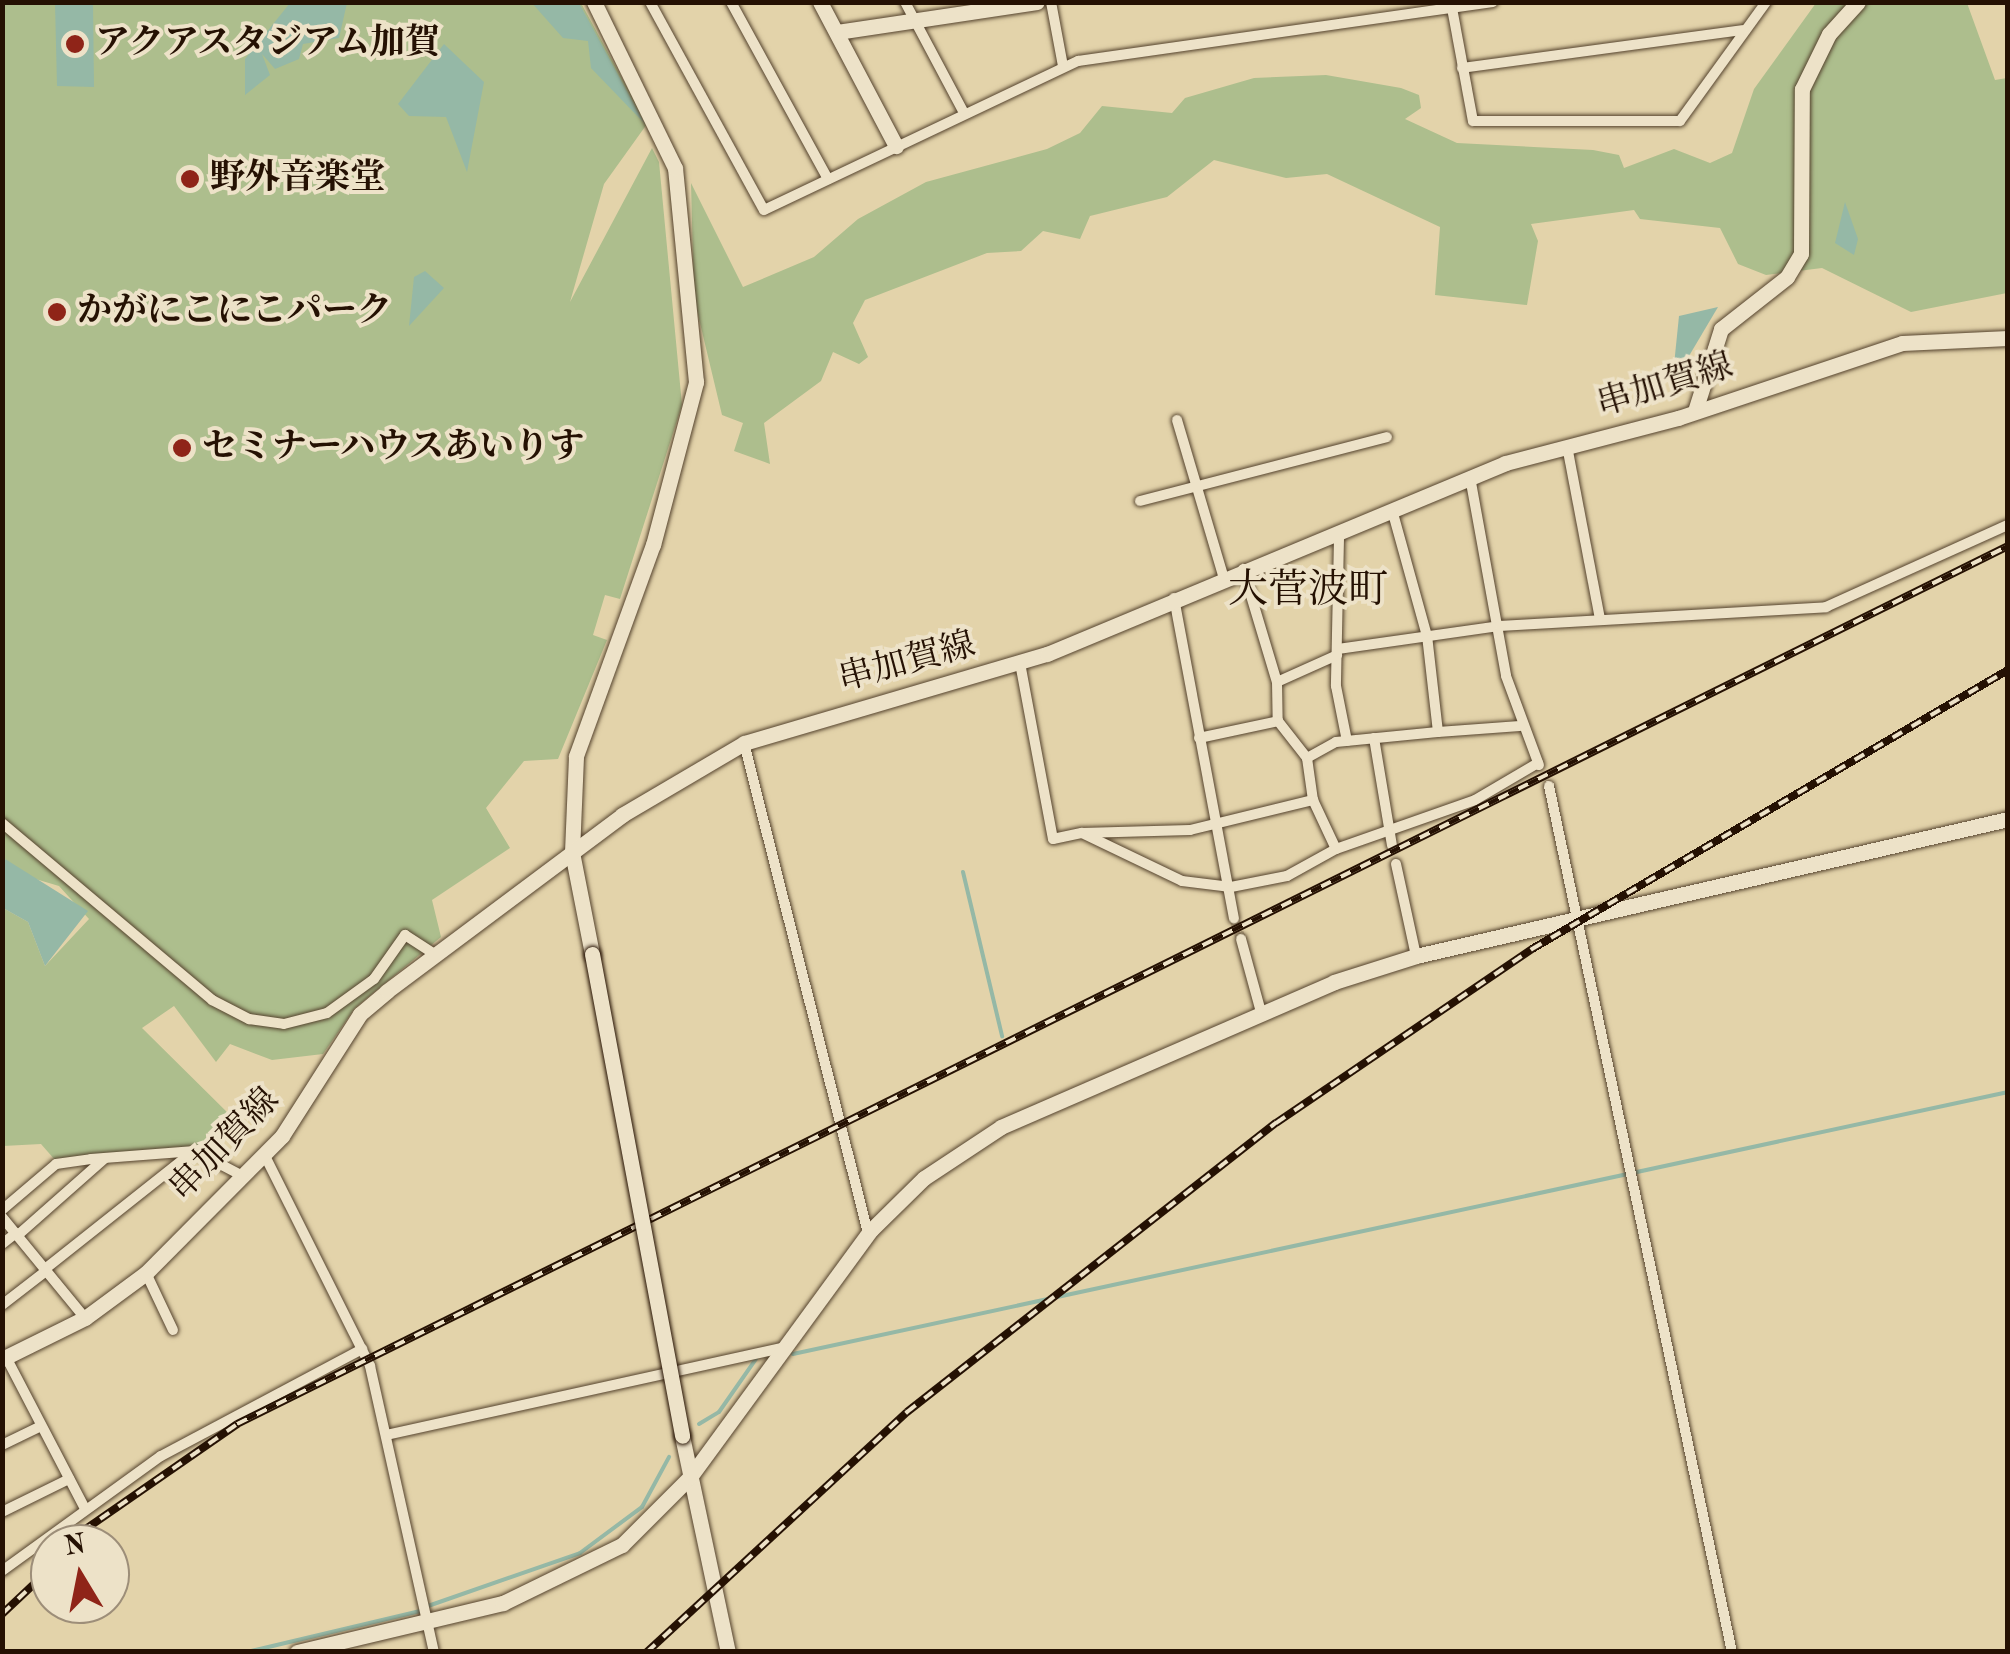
<!DOCTYPE html>
<meta charset="utf-8">
<style>
body{margin:0}
#map{position:relative;width:2010px;height:1654px;overflow:hidden;background:#e3d3aa;font-family:"Old Standard TT","Noto Serif JP",serif}
div>[style]{position:absolute}
.green>*{inset:0;background:#adbe8d}
.water>*{inset:0;background:#95b8a6}
.stream>*{height:4px;margin:-2px;padding:0 2px;transform-origin:2px;border-radius:2px;background:#95b8a6}
.street-tunnel>*{height:10px;margin-top:-5px;transform-origin:0;background:repeating-linear-gradient(90deg,#bdac89 0 10px,transparent 0 15px)}
.roads{filter:drop-shadow(0 0 2px #54422d) drop-shadow(0 0 2px #54422d)}
.street>*{height:10px;margin:-5px;padding:0 5px;transform-origin:5px;border-radius:5px;background:#ede2c8}
.secondary>*{height:15px;margin:-7.5px;padding:0 7.5px;transform-origin:7.5px;border-radius:7.5px;background:#ede2c8}
.rail>*{height:8px;margin-top:-4px;transform-origin:0;background:repeating-linear-gradient(90deg,#ede2c8 0 11px,#251103 0 22px);box-sizing:border-box;border-block:2px solid #251103}
.bridges{filter:drop-shadow(0 0 2px #251103) drop-shadow(0 0 2px #251103)}
.secondary-bridge>*{height:15px;margin:-7.5px;padding:0 7.5px;transform-origin:7.5px;border-radius:7.5px;background:#ede2c8}
.dots>*{width:28px;height:28px;translate:-50% -50%;box-sizing:border-box;border:5px solid #ede2c8;border-radius:50%}
span{translate:-50% -50%;white-space:nowrap;text-align:center;line-height:1.15;-webkit-text-stroke:8px #ede2c8;paint-order:stroke}
.poi-label{font-size:35px;color:#251103;font-weight:700}
.left{translate:0 -50%;text-align:left}
.street-label{font-size:35px;color:#251103}
.quarter-label{font-size:40px;color:#251103}
.frame{position:absolute;inset:0;border:5px solid #251103;pointer-events:none}
.north{position:absolute;left:30px;top:1524px;width:100px;height:100px;box-sizing:border-box;background:#ede2c8;border:2px solid #9d8e79;border-radius:50%;rotate:350deg;font-size:28px;font-weight:700;line-height:40px;text-align:center;color:#251103}
.north::after{content:'';display:block;margin:auto;width:35px;height:45px;background:#8f2418;clip-path:polygon(50% 0,100% 100%,50% 72%,0 100%)}
</style>
<div id="map">
<div class="green">
<div style="clip-path:polygon(3px 3px,581px 3px,647px 124px,604px 184px,570px 302px,652px 148px,659px 162px,682px 405px,620px 599px,605px 595px,593px 635px,607px 640px,558px 759px,524px 761px,486px 808px,510px 848px,432px 900px,441px 937px,355px 1008px,323px 1054px,272px 1060px,230px 1044px,216px 1062px,174px 1006px,142px 1028px,236px 1121px,208px 1152px,55px 1160px,41px 1144px,3px 1146px,3px 908px,28px 922px,45px 966px,89px 919px,59px 886px,22px 875px,3px 857px)"></div>
<div style="clip-path:polygon(1816px 3px,1967px 3px,1995px 80px,2007px 78px,2007px 293px,1911px 312px,1822px 268px,1766px 275px,1738px 264px,1720px 228px,1640px 219px,1634px 210px,1531px 224px,1538px 241px,1527px 305px,1435px 295px,1440px 227px,1327px 174px,1286px 178px,1214px 160px,1167px 197px,1090px 216px,1080px 239px,1043px 231px,1021px 251px,987px 253px,865px 300px,853px 323px,868px 357px,859px 364px,833px 352px,821px 381px,764px 423px,770px 464px,734px 451px,743px 423px,722px 415px,694px 298px,691px 183px,743px 287px,814px 257px,858px 219px,926px 182px,1047px 149px,1080px 133px,1102px 106px,1172px 113px,1185px 98px,1254px 78px,1326px 75px,1401px 88px,1419px 95px,1421px 108px,1405px 119px,1457px 143px,1593px 150px,1619px 155px,1624px 168px,1674px 149px,1710px 163px,1732px 153px,1754px 89px)"></div>
</div>
<div class="water">
<div style="clip-path:polygon(531px 2px,579px 3px,645px 124px,591px 68px,588px 41px,563px 38px)"></div>
<div style="clip-path:polygon(55px 3px,93px 3px,94px 87px,57px 86px)"></div>
<div style="clip-path:polygon(290px 3px,347px 3px,339px 38px,303px 44px,299px 59px,275px 69px,262px 54px,270px 75px,245px 95px,245px 59px)"></div>
<div style="clip-path:polygon(444px 44px,484px 82px,467px 172px,446px 117px,409px 116px,398px 104px)"></div>
<div style="clip-path:polygon(1845px 202px,1858px 239px,1854px 255px,1835px 243px)"></div>
<div style="clip-path:polygon(425px 271px,444px 288px,409px 326px,414px 277px)"></div>
<div style="clip-path:polygon(1718px 307px,1686px 361px,1674px 365px,1679px 316px)"></div>
<div style="clip-path:polygon(2px 857px,88px 911px,45px 966px,28px 922px,3px 908px)"></div>
</div>
<div class="stream">
<div style="left:963px;top:872px;width:169px;rotate:76.6deg"></div>
<div style="left:793px;top:1354px;width:1243px;rotate:-12.17deg"></div>
<div style="left:699px;top:1424px;width:23px;rotate:-31deg"></div>
<div style="left:719px;top:1412px;width:65px;rotate:-55.1deg"></div>
<div style="left:428px;top:1606px;width:161px;rotate:-19.2deg"></div>
<div style="left:580px;top:1553px;width:77px;rotate:-36.6deg"></div>
<div style="left:642px;top:1507px;width:57px;rotate:-61.6deg"></div>
<div style="left:247px;top:1652px;width:178px;rotate:-13.3deg"></div>
</div>
<div class="street-tunnel">
<div style="left:1234px;top:918px;width:22px;rotate:72deg"></div>
</div>
<div class="roads">
<div class="street">
<div style="left:650px;top:2px;width:237px;rotate:61.3deg"></div>
<div style="left:764px;top:210px;width:348px;rotate:-25.4deg"></div>
<div style="left:1078px;top:61px;width:419px;rotate:-8.1deg"></div>
<div style="left:731px;top:2px;width:202px;rotate:61.3deg"></div>
<div style="left:905px;top:2px;width:126px;rotate:62deg"></div>
<div style="left:1051px;top:2px;width:65px;rotate:79.4deg"></div>
<div style="left:1452px;top:8px;width:115px;rotate:79.5deg"></div>
<div style="left:1473px;top:121px;width:207px"></div>
<div style="left:1680px;top:121px;width:147px;rotate:-54.1deg"></div>
<div style="left:1462px;top:68px;width:283px;rotate:-7.7deg"></div>
<div style="left:1177px;top:420px;width:162px;rotate:73.5deg"></div>
<div style="left:1567px;top:446px;width:176px;rotate:79.2deg"></div>
<div style="left:1470px;top:477px;width:202px;rotate:79.7deg"></div>
<div style="left:1506px;top:676px;width:95px;rotate:69.7deg"></div>
<div style="left:1140px;top:501px;width:255px;rotate:-14.5deg"></div>
<div style="left:1339px;top:538px;width:148px;rotate:91.2deg"></div>
<div style="left:1336px;top:686px;width:56px;rotate:78.7deg"></div>
<div style="left:1243px;top:569px;width:118px;rotate:73.3deg"></div>
<div style="left:1277px;top:682px;width:39px;rotate:89deg"></div>
<div style="left:1174px;top:598px;width:326px;rotate:79.4deg"></div>
<div style="left:1338px;top:649px;width:164px;rotate:-8.1deg"></div>
<div style="left:1500px;top:626px;width:327px;rotate:-3.3deg"></div>
<div style="left:1826px;top:607px;width:200px;rotate:-24.3deg"></div>
<div style="left:1020px;top:663px;width:179px;rotate:79.4deg"></div>
<div style="left:1053px;top:839px;width:30px;rotate:-12deg"></div>
<div style="left:1082px;top:833px;width:111px;rotate:25.6deg"></div>
<div style="left:1182px;top:881px;width:49px;rotate:7deg"></div>
<div style="left:1231px;top:887px;width:57px;rotate:-11.1deg"></div>
<div style="left:1287px;top:876px;width:56px;rotate:-28.9deg"></div>
<div style="left:1277px;top:682px;width:66px;rotate:-24.2deg"></div>
<div style="left:1438px;top:732px;width:82px;rotate:-4.2deg"></div>
<div style="left:1199px;top:738px;width:81px;rotate:-12.1deg"></div>
<div style="left:1278px;top:721px;width:47px;rotate:51.9deg"></div>
<div style="left:1307px;top:758px;width:42px;rotate:81.9deg"></div>
<div style="left:1313px;top:800px;width:54px;rotate:64.9deg"></div>
<div style="left:1336px;top:849px;width:147px;rotate:-19.4deg"></div>
<div style="left:1475px;top:800px;width:73px;rotate:-30.4deg"></div>
<div style="left:1374px;top:738px;width:109px;rotate:80.5deg"></div>
<div style="left:744px;top:743px;width:505px;rotate:75.8deg"></div>
<div style="left:1307px;top:758px;width:33px;rotate:-29deg"></div>
<div style="left:1336px;top:742px;width:102px;rotate:-5.6deg"></div>
<div style="left:1438px;top:732px;width:97px;rotate:-96.5deg"></div>
<div style="left:1427px;top:636px;width:128px;rotate:-105.5deg"></div>
<div style="left:1549px;top:786px;width:885px;rotate:78.07deg"></div>
<div style="left:2px;top:823px;width:275px;rotate:40.1deg"></div>
<div style="left:212px;top:1000px;width:42px;rotate:27.2deg"></div>
<div style="left:249px;top:1019px;width:35px;rotate:8deg"></div>
<div style="left:284px;top:1024px;width:44px;rotate:-14.3deg"></div>
<div style="left:327px;top:1013px;width:58px;rotate:-35.9deg"></div>
<div style="left:374px;top:979px;width:54px;rotate:-54.8deg"></div>
<div style="left:405px;top:935px;width:35px;rotate:33deg"></div>
<div style="left:1082px;top:833px;width:108px;rotate:-1.6deg"></div>
<div style="left:1190px;top:830px;width:127px;rotate:-13.7deg"></div>
<div style="left:1396px;top:864px;width:94px;rotate:77.7deg"></div>
<div style="left:1241px;top:939px;width:76px;rotate:74.7deg"></div>
<div style="left:264px;top:1154px;width:237px;rotate:63.4deg"></div>
<div style="left:370px;top:1366px;width:293px;rotate:77.4deg"></div>
<div style="left:2px;top:1210px;width:71px;rotate:-40.4deg"></div>
<div style="left:56px;top:1164px;width:35px;rotate:-8deg"></div>
<div style="left:91px;top:1159px;width:104px;rotate:-4.4deg"></div>
<div style="left:195px;top:1151px;width:52px;rotate:27.6deg"></div>
<div style="left:2px;top:1217px;width:131px;rotate:50.6deg"></div>
<div style="left:18px;top:1235px;width:116px;rotate:-41.5deg"></div>
<div style="left:2px;top:1244px;width:18px;rotate:-38deg"></div>
<div style="left:45px;top:1269px;width:190px;rotate:-38.4deg"></div>
<div style="left:146px;top:1273px;width:63px;rotate:64.7deg"></div>
<div style="left:2px;top:1305px;width:56px;rotate:-37.7deg"></div>
<div style="left:6px;top:1357px;width:171px;rotate:62.5deg"></div>
<div style="left:386px;top:1435px;width:406px;rotate:-12.4deg"></div>
<div style="left:2px;top:1445px;width:43px;rotate:-26deg"></div>
<div style="left:2px;top:1512px;width:75px;rotate:-26.2deg"></div>
<div style="left:2px;top:1571px;width:196px;rotate:-35.9deg"></div>
<div style="left:161px;top:1456px;width:228px;rotate:-28deg"></div>
</div>
<div class="secondary">
<div style="left:820px;top:2px;width:163px;rotate:62.2deg"></div>
<div style="left:837px;top:32px;width:202px;rotate:-8.5deg"></div>
<div style="left:1695px;top:411px;width:86px;rotate:-72.4deg"></div>
<div style="left:1721px;top:329px;width:84px;rotate:-38.2deg"></div>
<div style="left:1787px;top:277px;width:27px;rotate:-59deg"></div>
<div style="left:1801px;top:254px;width:165px;rotate:-89.7deg"></div>
<div style="left:1802px;top:89px;width:61px;rotate:-63.9deg"></div>
<div style="left:1829px;top:34px;width:43px;rotate:-47.8deg"></div>
<div style="left:592px;top:954px;width:104px;rotate:-101.1deg"></div>
<div style="left:572px;top:852px;width:96px;rotate:-87.6deg"></div>
<div style="left:576px;top:756px;width:225px;rotate:-70deg"></div>
<div style="left:653px;top:545px;width:169px;rotate:-75.2deg"></div>
<div style="left:696px;top:382px;width:215px;rotate:-95.6deg"></div>
<div style="left:675px;top:168px;width:185px;rotate:-116deg"></div>
<div style="left:2px;top:1359px;width:93px;rotate:-26.3deg"></div>
<div style="left:85px;top:1318px;width:76px;rotate:-36.4deg"></div>
<div style="left:146px;top:1273px;width:193px;rotate:-45.2deg"></div>
<div style="left:282px;top:1136px;width:145px;rotate:-57.4deg"></div>
<div style="left:360px;top:1014px;width:35px;rotate:-40deg"></div>
<div style="left:387px;top:991px;width:294px;rotate:-36.8deg"></div>
<div style="left:622px;top:815px;width:142px;rotate:-30.5deg"></div>
<div style="left:744px;top:743px;width:316px;rotate:-16.4deg"></div>
<div style="left:1047px;top:654px;width:496px;rotate:-22.6deg"></div>
<div style="left:1505px;top:463px;width:179px;rotate:-14.6deg"></div>
<div style="left:1678px;top:418px;width:236px;rotate:-18.5deg"></div>
<div style="left:1902px;top:343px;width:106px;rotate:-2.7deg"></div>
<div style="left:682px;top:1436px;width:221px;rotate:78deg"></div>
<div style="left:297px;top:1652px;width:212px;rotate:-13.4deg"></div>
<div style="left:503px;top:1603px;width:132px;rotate:-26deg"></div>
<div style="left:622px;top:1545px;width:96px;rotate:-45deg"></div>
<div style="left:690px;top:1477px;width:306px;rotate:-53.8deg"></div>
<div style="left:871px;top:1230px;width:74px;rotate:-44.5deg"></div>
<div style="left:924px;top:1178px;width:92px;rotate:-33.5deg"></div>
<div style="left:1001px;top:1127px;width:363px;rotate:-23.5deg"></div>
<div style="left:1334px;top:982px;width:86px;rotate:-17.6deg"></div>
<div style="left:1416px;top:956px;width:608px;rotate:-13.03deg"></div>
</div>
</div>
<div class="rail">
<div style="left:64px;top:1544px;width:211px;rotate:-34.7deg"></div>
<div style="left:237px;top:1424px;width:1977px;rotate:-26.37deg"></div>
<div style="left:2px;top:1614px;width:66px;rotate:-43.2deg"></div>
<div style="left:647px;top:1652px;width:354px;rotate:-42.7deg"></div>
<div style="left:907px;top:1412px;width:469px;rotate:-38.1deg"></div>
<div style="left:1276px;top:1123px;width:310px;rotate:-34.2deg"></div>
<div style="left:1532px;top:949px;width:552px;rotate:-30.38deg"></div>
</div>
<div class="bridges">
<div class="secondary-bridge">
<div style="left:592px;top:954px;width:490px;rotate:79.4deg"></div>
</div>
</div>
<div class="dots">
<div style="left:75px;top:44px;background:#8f2418"></div>
<div style="left:190px;top:179px;background:#8f2418"></div>
<div style="left:57px;top:312px;background:#8f2418"></div>
<div style="left:182px;top:448px;background:#8f2418"></div>
</div>
<div class="poi-label">
<span class="left" style="left:95px;top:44px">アクアスタジアム加賀</span>
<span class="left" style="left:210px;top:179px">野外音楽堂</span>
<span class="left" style="left:77px;top:312px">かがにこにこパーク</span>
<span class="left" style="left:202px;top:448px">セミナーハウスあいりす</span>
</div>
<div class="street-label">
<span style="left:1665px;top:386px;rotate:-17deg">串加賀線</span>
<span style="left:907px;top:663px;rotate:-15deg">串加賀線</span>
<span style="left:225px;top:1145px;rotate:-46deg">串加賀線</span>
</div>
<div class="quarter-label">
<span style="left:1308px;top:592px">大菅波町</span>
</div>
<div class="frame"></div>
<div class="north">N</div>
</div>
